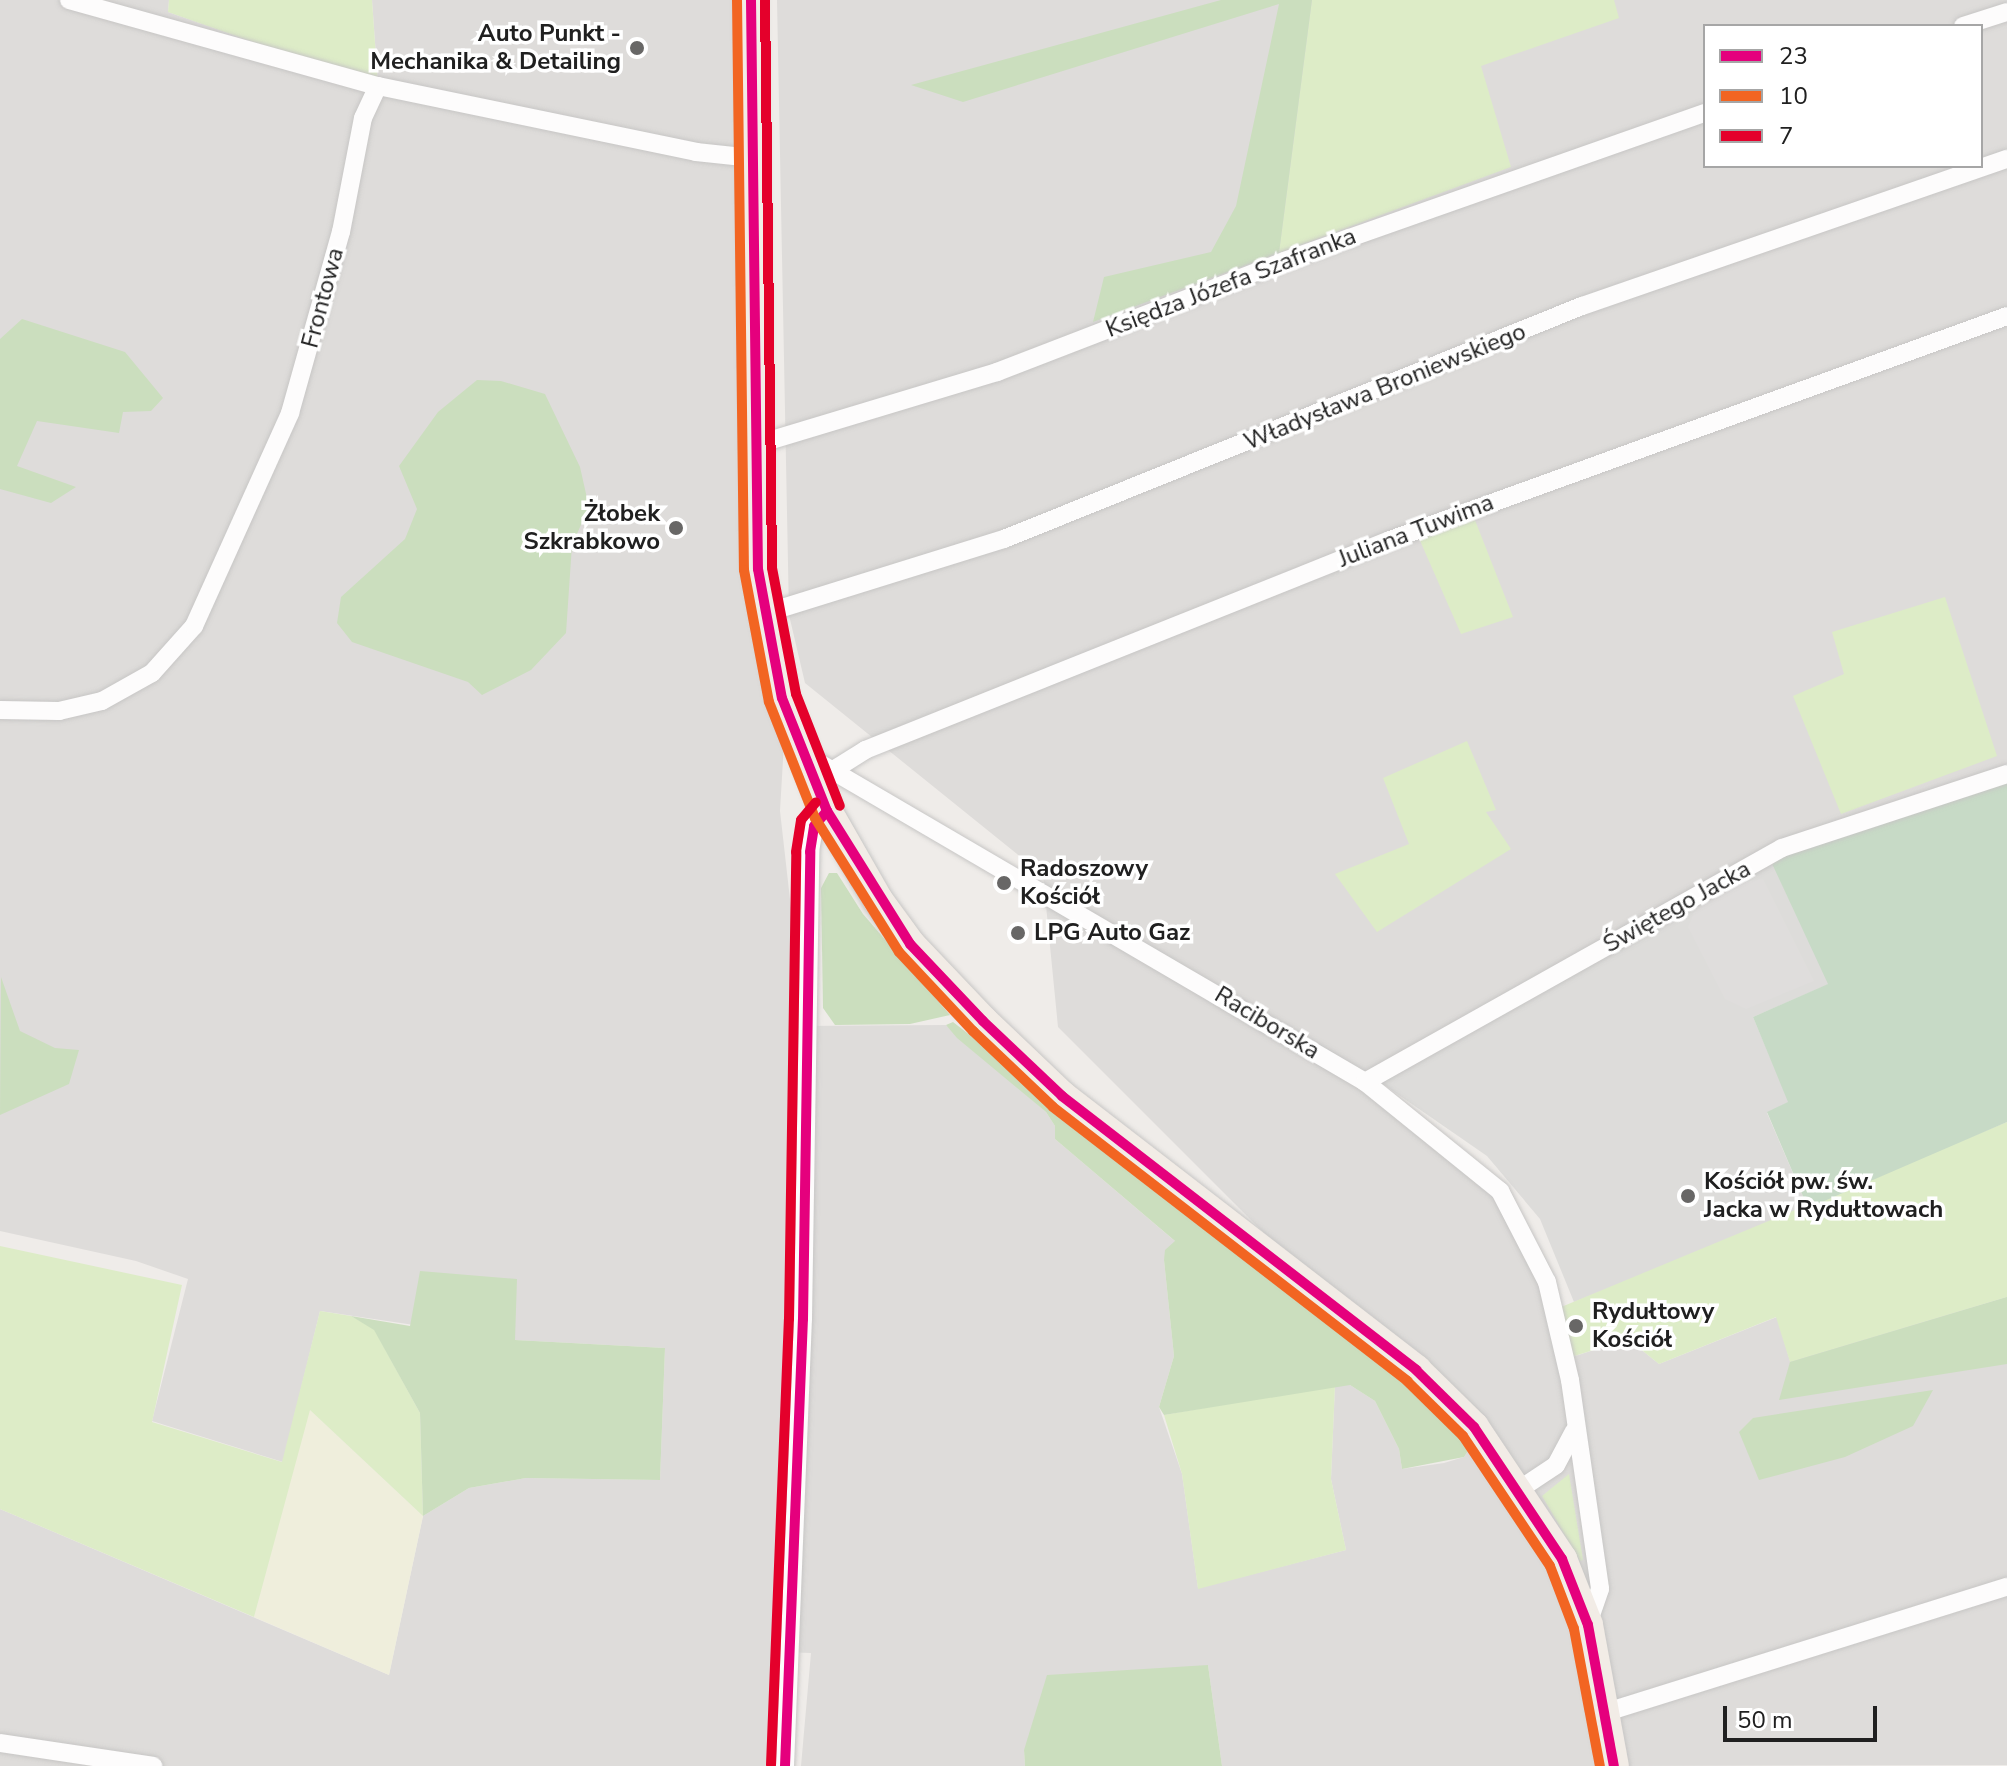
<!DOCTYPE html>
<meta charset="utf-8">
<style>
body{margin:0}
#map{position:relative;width:2007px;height:1766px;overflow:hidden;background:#efece9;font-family:"Nunito Sans",sans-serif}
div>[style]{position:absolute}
.residential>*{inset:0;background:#dedcda}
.religious>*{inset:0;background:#dddcda}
.farmland>*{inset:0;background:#efeedc}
.grass>*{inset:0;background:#ddecc7}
.forest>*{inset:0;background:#cbdebe}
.cemetery>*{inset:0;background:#c7dac6}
.parking>*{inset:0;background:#dfdddc}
.roads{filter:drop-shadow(0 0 2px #c7c6c5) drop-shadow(0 0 2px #c7c6c5)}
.minor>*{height:18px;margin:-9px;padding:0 9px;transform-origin:9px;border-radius:9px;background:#fdfcfc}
.primary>*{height:30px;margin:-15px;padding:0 15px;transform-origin:15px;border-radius:15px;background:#f2ece6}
.bus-1>*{height:10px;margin:-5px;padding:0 5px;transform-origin:5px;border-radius:5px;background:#e5007d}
.bus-2>*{height:10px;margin:-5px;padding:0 5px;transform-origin:5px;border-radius:5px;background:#f26522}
.bus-3>*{height:10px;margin:-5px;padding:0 5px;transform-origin:5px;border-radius:5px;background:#e4002b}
.dots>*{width:22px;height:22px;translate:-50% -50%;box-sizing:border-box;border:4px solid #fff;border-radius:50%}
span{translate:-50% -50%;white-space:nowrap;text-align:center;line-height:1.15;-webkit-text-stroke:7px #fff;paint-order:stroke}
.poi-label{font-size:24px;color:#202020;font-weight:700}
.right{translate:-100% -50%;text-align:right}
.left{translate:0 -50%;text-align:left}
.street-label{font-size:24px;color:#202020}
.legend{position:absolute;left:1703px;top:24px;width:280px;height:144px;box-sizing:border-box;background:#fff;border:2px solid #a6a6a6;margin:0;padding:10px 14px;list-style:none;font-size:24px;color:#202020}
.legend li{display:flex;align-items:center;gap:16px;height:40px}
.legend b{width:40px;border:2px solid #a6a6a6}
.scale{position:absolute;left:1723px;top:1706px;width:154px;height:36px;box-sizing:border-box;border:4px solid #202020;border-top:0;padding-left:10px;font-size:24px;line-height:28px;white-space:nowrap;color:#202020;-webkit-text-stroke:6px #fff;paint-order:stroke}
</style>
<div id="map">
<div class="residential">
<div style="clip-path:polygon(0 0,169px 0,168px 12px,378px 85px,372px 0,732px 0,747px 527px,784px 743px,780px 811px,798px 970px,797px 1026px,946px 1025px,1046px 1112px,1055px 1126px,1055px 1139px,1176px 1242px,1164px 1260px,1174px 1356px,1159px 1407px,1182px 1474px,1198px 1588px,1346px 1550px,1331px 1479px,1335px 1385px,1350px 1385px,1375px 1401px,1399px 1449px,1402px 1469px,1444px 1463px,1464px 1457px,1470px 1448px,1511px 1498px,1562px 1592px,1598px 1766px,1222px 1766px,1208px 1665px,1024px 1750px,1025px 1766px,801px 1766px,811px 1653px,782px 1652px,771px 1766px,0 1766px,0 1509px,389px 1675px,423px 1516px,469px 1488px,526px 1478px,660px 1480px,665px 1348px,515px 1340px,320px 1311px,283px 1462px,152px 1421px,188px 1279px,136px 1261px,0 1231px)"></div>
<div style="clip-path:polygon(evenodd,777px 0,2007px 0,2007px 774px,1366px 1082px,1500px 1191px,1547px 1282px,1566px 1359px,1628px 1339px,1659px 1364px,1777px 1317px,1790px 1361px,2007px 1297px,2007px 1765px,1614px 1766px,1607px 1712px,1520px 1489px,1058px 1027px,1043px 875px,805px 683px,789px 615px,777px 0,1705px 26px,1981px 26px,1981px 166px,1705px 166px,1705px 26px)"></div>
</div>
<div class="religious">
<div style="clip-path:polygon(1771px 861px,1829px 984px,1753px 1017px,1789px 1102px,1767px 1113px,1808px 1208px,1574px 1302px,1540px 1219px,1487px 1156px,1380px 1082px)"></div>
</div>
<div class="farmland">
<div style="clip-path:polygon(309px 1409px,423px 1516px,389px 1675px,254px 1617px)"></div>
</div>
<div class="grass">
<div style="clip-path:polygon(169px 0,372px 0,378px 86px,168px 12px)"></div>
<div style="clip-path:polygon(1312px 0,1614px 0,1619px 18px,1481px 66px,1511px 167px,1279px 253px)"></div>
<div style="clip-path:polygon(1473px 515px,1513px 617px,1461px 634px,1418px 536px)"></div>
<div style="clip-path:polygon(1945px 597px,1997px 756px,1841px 814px,1793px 696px,1844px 674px,1832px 632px)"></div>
<div style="clip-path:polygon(1467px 741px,1496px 810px,1486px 812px,1511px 849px,1377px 932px,1335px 874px,1409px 844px,1383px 778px)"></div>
<div style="clip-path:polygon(2007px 1122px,2007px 1297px,1790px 1362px,1776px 1317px,1659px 1364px,1628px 1339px,1565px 1359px,1554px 1310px)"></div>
<div style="clip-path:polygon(0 1246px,182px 1285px,152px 1422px,282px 1462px,320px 1311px,351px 1316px,374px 1329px,420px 1413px,423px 1516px,310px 1410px,254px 1617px,0 1509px)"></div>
<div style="clip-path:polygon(1335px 1385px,1331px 1479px,1346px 1550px,1198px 1589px,1182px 1474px,1164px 1415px)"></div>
<div style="clip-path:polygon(1569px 1474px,1583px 1560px,1580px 1561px,1542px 1496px)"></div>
</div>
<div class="forest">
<div style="clip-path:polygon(1221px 0,1312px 0,1279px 253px,1093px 322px,1104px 277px,1211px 252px,1236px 206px,1279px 4px,963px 102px,911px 85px)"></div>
<div style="clip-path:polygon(22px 319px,125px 352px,163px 398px,151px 411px,123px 412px,119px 433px,37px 421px,17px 466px,76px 487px,51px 503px,0 489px,0 339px)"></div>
<div style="clip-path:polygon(477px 380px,501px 381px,545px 394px,580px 467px,589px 507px,572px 545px,566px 633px,531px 670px,482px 695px,468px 682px,352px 642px,337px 623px,341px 597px,405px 539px,417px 509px,399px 466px,438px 412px)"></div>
<div style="clip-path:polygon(829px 873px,837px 873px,863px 914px,950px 1015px,910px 1024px,835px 1025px,823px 1008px,821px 888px)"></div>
<div style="clip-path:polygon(1px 977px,20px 1031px,55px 1048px,79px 1050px,69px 1084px,0 1115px)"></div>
<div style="clip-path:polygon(953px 1022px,1378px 1353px,1470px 1448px,1464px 1457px,1402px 1469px,1399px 1449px,1375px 1401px,1350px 1385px,1164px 1415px,1159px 1407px,1174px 1356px,1164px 1260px,1165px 1250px,1175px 1241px,1055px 1139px,1055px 1126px,1046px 1112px,957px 1038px,946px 1025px)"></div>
<div style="clip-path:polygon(420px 1271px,517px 1279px,515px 1340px,665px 1348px,660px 1480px,526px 1478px,469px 1488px,423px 1516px,420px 1413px,374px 1330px,351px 1316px,410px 1326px)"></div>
<div style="clip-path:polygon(2007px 1297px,2007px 1364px,1779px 1400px,1790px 1362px)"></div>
<div style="clip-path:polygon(1933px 1390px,1913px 1426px,1845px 1457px,1759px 1480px,1739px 1432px,1753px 1418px)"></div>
<div style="clip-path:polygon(1208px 1665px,1222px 1766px,1025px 1766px,1024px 1750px,1047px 1675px)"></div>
</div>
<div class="cemetery">
<div style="clip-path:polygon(2007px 774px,2007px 1122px,1808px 1208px,1767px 1112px,1788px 1102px,1753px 1017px,1828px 984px,1768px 855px)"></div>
</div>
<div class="parking">
<div style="clip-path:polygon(1763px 879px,1814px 981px,1746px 1009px,1725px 999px,1688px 927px,1698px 903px,1731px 884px)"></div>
</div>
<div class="roads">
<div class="minor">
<div style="left:69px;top:0;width:321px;rotate:15.6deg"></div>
<div style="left:378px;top:86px;width:325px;rotate:11.7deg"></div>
<div style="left:696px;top:152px;width:57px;rotate:6deg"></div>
<div style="left:1963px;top:26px;width:46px;rotate:-17.7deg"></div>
<div style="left:755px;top:445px;width:253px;rotate:-16.8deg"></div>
<div style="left:997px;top:372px;width:308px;rotate:-21.1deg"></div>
<div style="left:1284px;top:261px;width:446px;rotate:-19.4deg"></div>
<div style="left:763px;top:614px;width:252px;rotate:-17.3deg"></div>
<div style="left:1004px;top:539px;width:623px;rotate:-21.96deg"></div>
<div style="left:1582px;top:306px;width:450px;rotate:-19.1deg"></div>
<div style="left:0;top:710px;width:59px;rotate:1deg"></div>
<div style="left:59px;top:711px;width:44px;rotate:-13.1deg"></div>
<div style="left:102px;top:701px;width:57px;rotate:-29.2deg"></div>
<div style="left:152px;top:673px;width:63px;rotate:-48.2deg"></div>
<div style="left:194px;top:626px;width:234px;rotate:-65.7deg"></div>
<div style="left:290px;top:413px;width:188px;rotate:-74.3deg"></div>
<div style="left:341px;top:232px;width:116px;rotate:-79.1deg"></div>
<div style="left:363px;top:118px;width:35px;rotate:-65deg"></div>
<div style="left:804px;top:754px;width:650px;rotate:30.31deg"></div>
<div style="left:1365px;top:1082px;width:174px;rotate:38.9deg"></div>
<div style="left:1500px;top:1191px;width:102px;rotate:62.7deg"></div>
<div style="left:1547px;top:1282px;width:101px;rotate:76.8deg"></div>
<div style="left:1570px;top:1380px;width:211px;rotate:81.8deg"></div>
<div style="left:1600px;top:1589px;width:37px;rotate:109deg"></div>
<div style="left:835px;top:769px;width:36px;rotate:-32deg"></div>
<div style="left:865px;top:750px;width:565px;rotate:-21.8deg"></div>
<div style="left:1390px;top:540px;width:656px;rotate:-19.95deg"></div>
<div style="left:1365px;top:1082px;width:478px;rotate:-29.3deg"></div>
<div style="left:1782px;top:848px;width:237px;rotate:-18.2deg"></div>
<div style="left:1520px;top:1489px;width:43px;rotate:-33.7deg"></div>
<div style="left:1556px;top:1465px;width:38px;rotate:-62deg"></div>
<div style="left:1607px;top:1712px;width:419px;rotate:-17.4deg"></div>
<div style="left:0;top:1743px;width:155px;rotate:8.5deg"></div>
<div style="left:785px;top:1766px;width:447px;rotate:-87.7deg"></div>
<div style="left:803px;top:1319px;width:467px;rotate:-89.1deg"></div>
<div style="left:810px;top:852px;width:26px;rotate:-81deg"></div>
<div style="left:814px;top:826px;width:20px;rotate:-49deg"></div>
</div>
<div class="primary">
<div style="left:751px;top:0;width:569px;rotate:89.3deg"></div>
<div style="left:758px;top:569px;width:131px;rotate:79.5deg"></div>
<div style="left:782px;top:698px;width:122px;rotate:68.3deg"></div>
<div style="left:827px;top:811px;width:103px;rotate:60.2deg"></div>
<div style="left:878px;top:900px;width:54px;rotate:54deg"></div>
<div style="left:910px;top:944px;width:106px;rotate:46.5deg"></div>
<div style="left:983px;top:1021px;width:109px;rotate:43.5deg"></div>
<div style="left:1062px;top:1096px;width:448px;rotate:37.7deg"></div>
<div style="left:1416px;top:1370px;width:81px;rotate:44.5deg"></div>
<div style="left:1474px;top:1427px;width:159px;rotate:56.3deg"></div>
<div style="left:1562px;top:1559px;width:71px;rotate:68.5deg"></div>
<div style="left:1588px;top:1625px;width:143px;rotate:79.6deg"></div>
</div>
</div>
<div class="bus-1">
<div style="left:751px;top:0;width:569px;rotate:89.3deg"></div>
<div style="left:758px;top:569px;width:131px;rotate:79.5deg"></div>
<div style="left:782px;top:698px;width:122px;rotate:68.3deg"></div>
<div style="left:827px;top:811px;width:157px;rotate:58deg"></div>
<div style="left:910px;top:944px;width:106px;rotate:46.5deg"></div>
<div style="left:983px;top:1021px;width:109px;rotate:43.5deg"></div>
<div style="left:1062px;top:1096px;width:448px;rotate:37.7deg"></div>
<div style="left:1416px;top:1370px;width:81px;rotate:44.5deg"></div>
<div style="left:1474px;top:1427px;width:159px;rotate:56.3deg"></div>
<div style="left:1562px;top:1559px;width:71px;rotate:68.5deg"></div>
<div style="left:1588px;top:1625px;width:143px;rotate:79.6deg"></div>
<div style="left:785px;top:1766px;width:447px;rotate:-87.7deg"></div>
<div style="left:803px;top:1319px;width:467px;rotate:-89.1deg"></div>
<div style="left:810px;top:852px;width:26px;rotate:-81deg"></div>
<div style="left:814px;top:826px;width:20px;rotate:-49deg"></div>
</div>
<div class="bus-2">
<div style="left:737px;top:0;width:570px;rotate:89.3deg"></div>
<div style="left:744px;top:570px;width:134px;rotate:79.3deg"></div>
<div style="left:769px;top:702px;width:125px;rotate:68.4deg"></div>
<div style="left:815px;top:818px;width:158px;rotate:57.9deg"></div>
<div style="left:899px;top:952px;width:108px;rotate:46.9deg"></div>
<div style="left:973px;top:1031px;width:110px;rotate:43.5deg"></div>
<div style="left:1053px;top:1107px;width:448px;rotate:37.7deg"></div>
<div style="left:1407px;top:1381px;width:78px;rotate:44.5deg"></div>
<div style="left:1463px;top:1436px;width:156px;rotate:56.2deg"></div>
<div style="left:1550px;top:1566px;width:67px;rotate:69.1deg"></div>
<div style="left:1574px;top:1629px;width:139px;rotate:79.3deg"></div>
</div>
<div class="bus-3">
<div style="left:765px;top:0;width:568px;rotate:89.29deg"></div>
<div style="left:772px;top:568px;width:128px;rotate:79.2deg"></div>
<div style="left:796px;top:694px;width:120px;rotate:68.6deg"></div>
<div style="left:771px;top:1765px;width:446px;rotate:-87.7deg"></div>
<div style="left:789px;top:1319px;width:467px;rotate:-89.1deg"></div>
<div style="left:796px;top:852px;width:32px;rotate:-81deg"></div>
<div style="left:801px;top:820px;width:23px;rotate:-50deg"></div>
</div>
<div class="dots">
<div style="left:637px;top:48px;background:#686766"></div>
<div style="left:676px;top:528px;background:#686766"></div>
<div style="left:1004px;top:883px;background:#686766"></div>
<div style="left:1018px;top:933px;background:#686766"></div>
<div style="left:1688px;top:1196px;background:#686766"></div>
<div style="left:1576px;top:1326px;background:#686766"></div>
</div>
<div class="poi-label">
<span class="right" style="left:621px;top:48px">Auto Punkt -<br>Mechanika &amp; Detailing</span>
<span class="right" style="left:660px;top:528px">Żłobek<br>Szkrabkowo</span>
<span class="left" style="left:1020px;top:883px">Radoszowy<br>Kościół</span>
<span class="left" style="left:1034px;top:933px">LPG Auto Gaz</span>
<span class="left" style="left:1704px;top:1196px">Kościół pw. św.<br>Jacka w Rydułtowach</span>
<span class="left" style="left:1592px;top:1326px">Rydułtowy<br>Kościół</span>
</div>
<div class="street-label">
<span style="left:1231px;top:283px;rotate:-21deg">Księdza Józefa Szafranka</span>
<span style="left:323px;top:298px;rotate:-75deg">Frontowa</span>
<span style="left:1385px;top:387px;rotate:-22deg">Władysława Broniewskiego</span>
<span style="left:1416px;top:531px;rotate:-21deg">Juliana Tuwima</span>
<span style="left:1677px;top:907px;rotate:-29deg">Świętego Jacka</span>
<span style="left:1267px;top:1023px;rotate:31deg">Raciborska</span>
</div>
<ul class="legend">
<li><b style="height:10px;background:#e5007d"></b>23</li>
<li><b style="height:10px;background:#f26522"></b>10</li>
<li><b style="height:10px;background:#e4002b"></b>7</li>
</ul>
<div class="scale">50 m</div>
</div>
